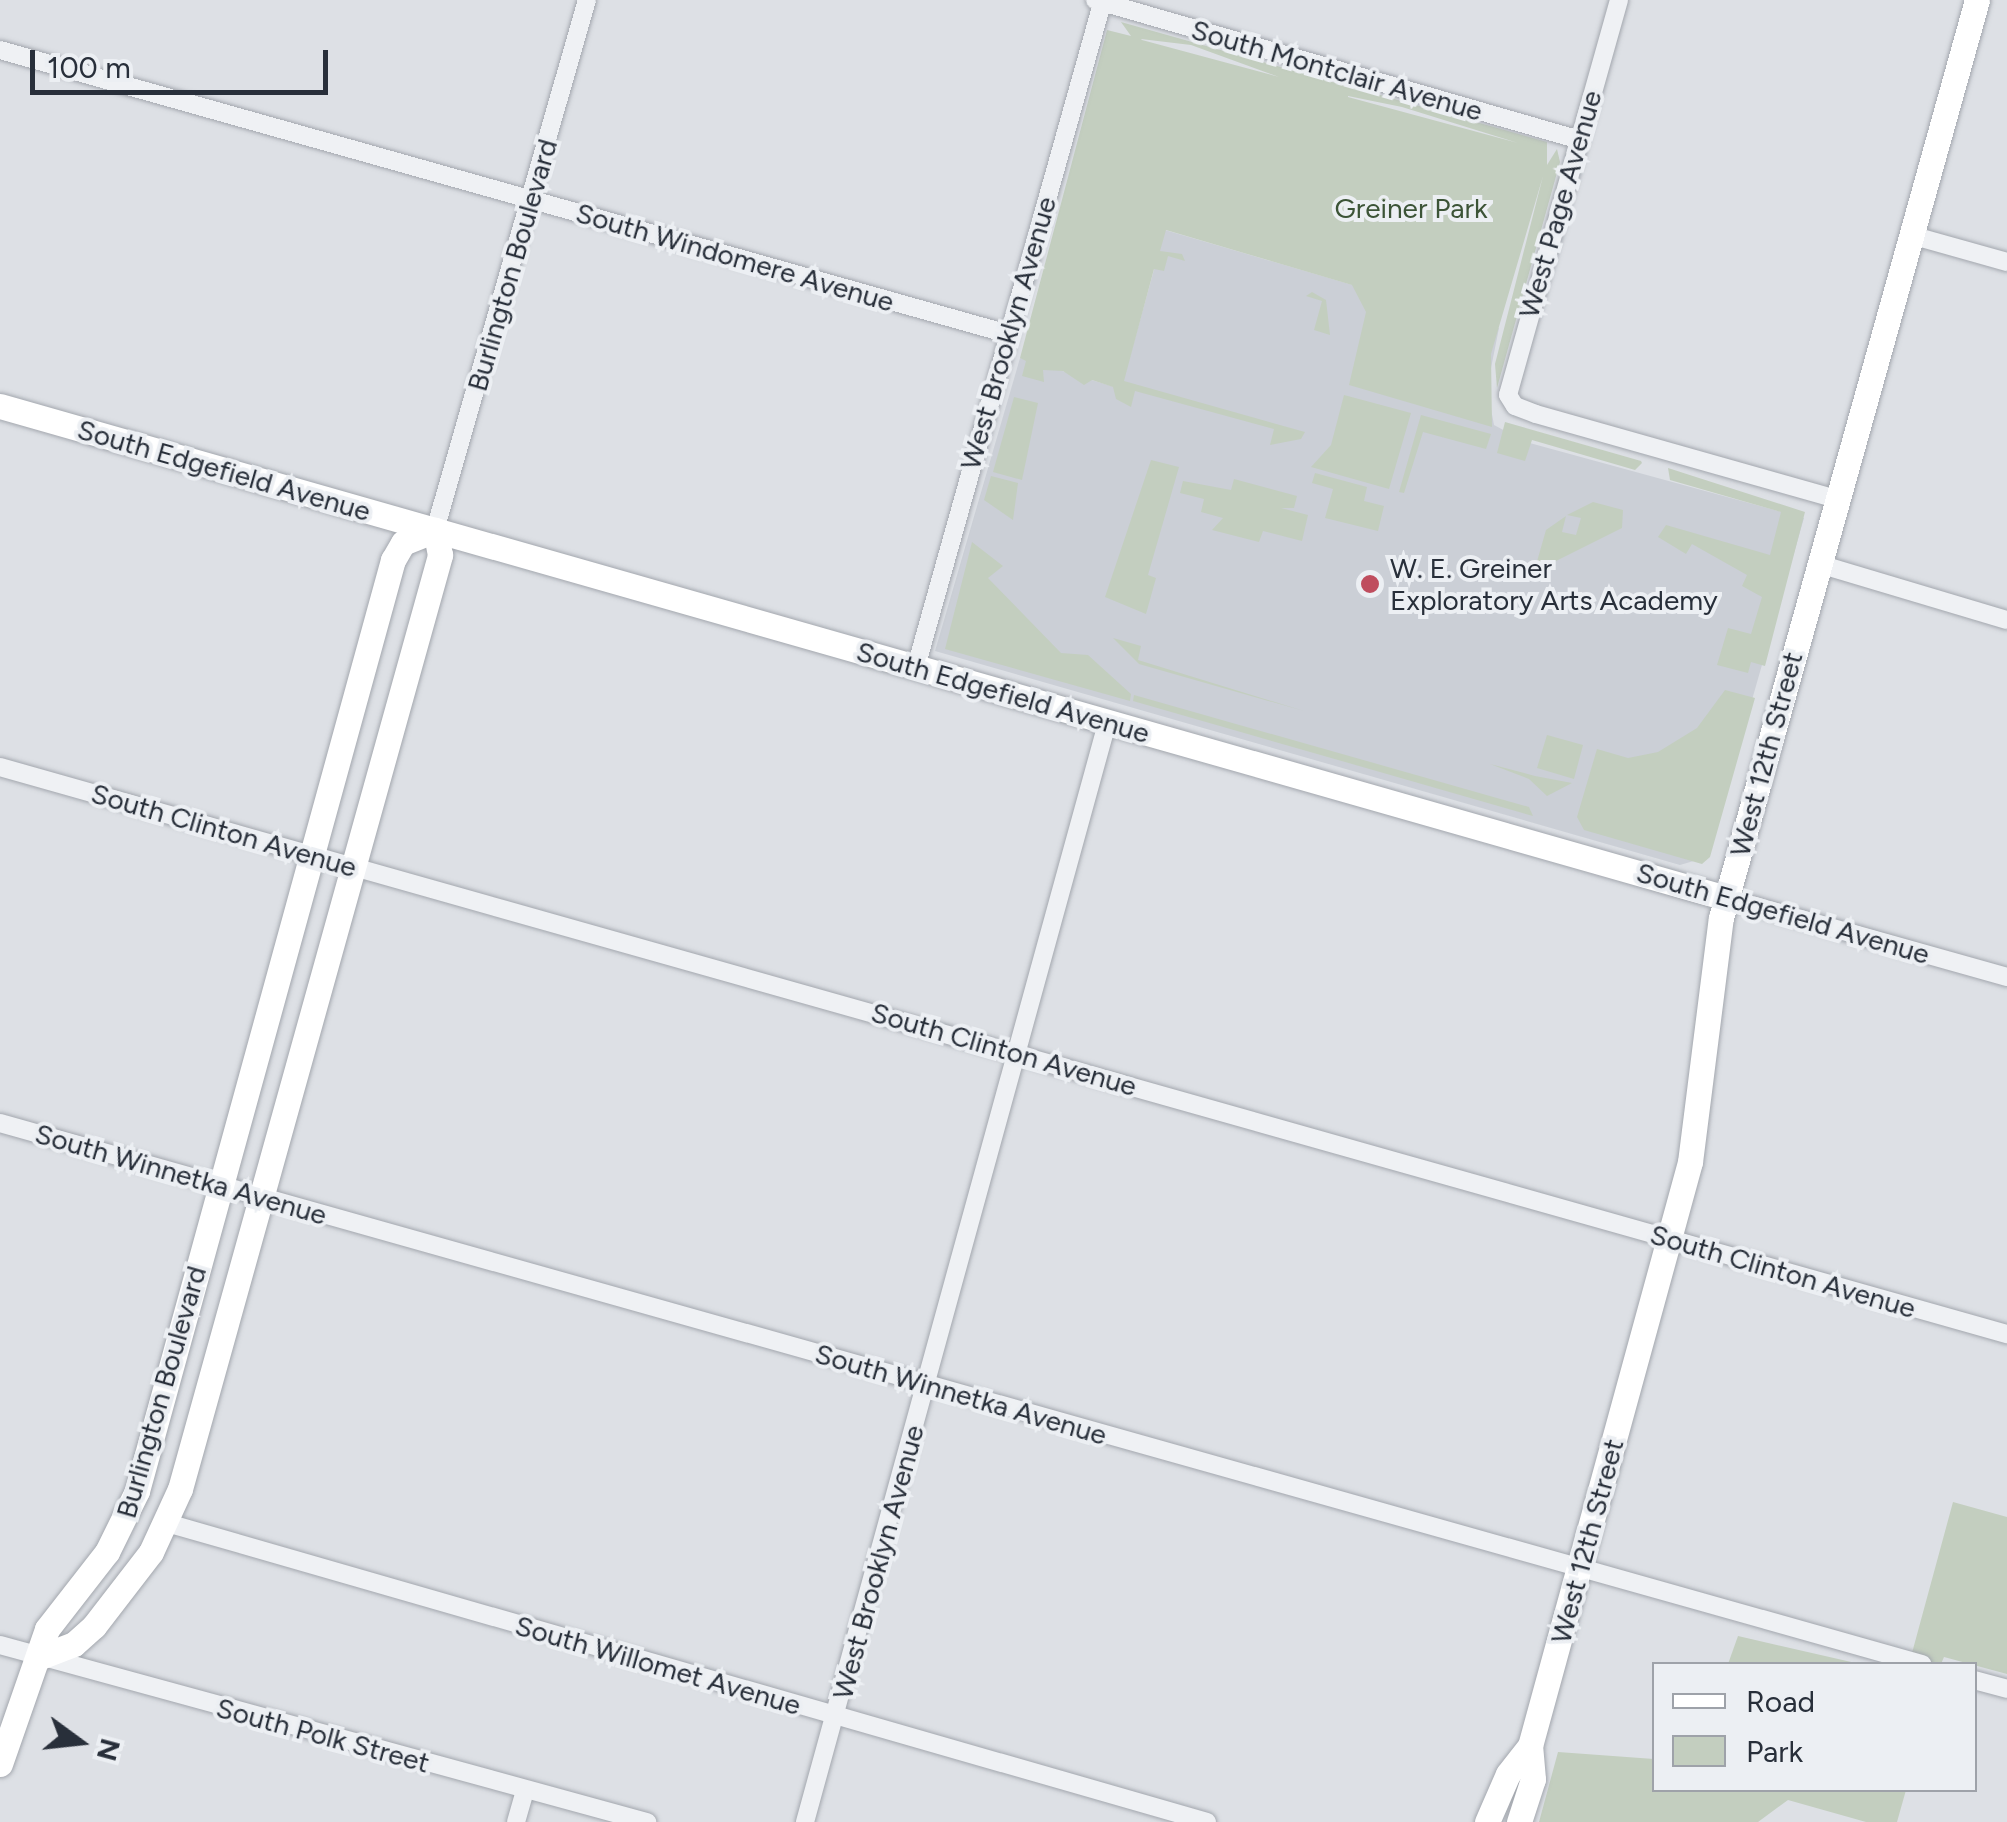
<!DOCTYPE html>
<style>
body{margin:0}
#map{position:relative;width:2007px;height:1822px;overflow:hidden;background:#dde0e5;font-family:Figtree,sans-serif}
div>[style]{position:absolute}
.built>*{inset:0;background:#cbcfd6}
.green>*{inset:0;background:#c3cebf}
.roads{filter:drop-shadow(0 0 2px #a3a7ae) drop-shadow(0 0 2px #a3a7ae)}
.street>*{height:18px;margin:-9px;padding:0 9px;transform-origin:9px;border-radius:9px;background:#eff1f4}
.secondary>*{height:25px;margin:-12.5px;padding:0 12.5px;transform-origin:12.5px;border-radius:12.5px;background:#fff}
.dots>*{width:28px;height:28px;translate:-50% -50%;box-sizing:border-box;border:5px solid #eceff3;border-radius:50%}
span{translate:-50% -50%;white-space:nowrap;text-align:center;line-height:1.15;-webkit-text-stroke:8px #eceff3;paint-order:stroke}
.street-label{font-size:28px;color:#282f3a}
.park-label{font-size:28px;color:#3c5437}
.poi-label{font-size:28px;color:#282f3a}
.left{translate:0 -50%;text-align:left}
.legend{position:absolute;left:1652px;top:1662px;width:325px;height:130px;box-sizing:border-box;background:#eceff3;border:2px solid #9ea2a9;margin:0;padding:12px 18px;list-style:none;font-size:30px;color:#282f3a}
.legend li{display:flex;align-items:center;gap:20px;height:50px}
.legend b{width:50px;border:2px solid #9ea2a9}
.north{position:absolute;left:30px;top:1692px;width:100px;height:100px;-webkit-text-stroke:8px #eceff3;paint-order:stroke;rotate:105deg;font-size:28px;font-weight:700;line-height:40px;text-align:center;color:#282f3a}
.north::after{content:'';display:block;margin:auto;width:35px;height:45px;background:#282f3a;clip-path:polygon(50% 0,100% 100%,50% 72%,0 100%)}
.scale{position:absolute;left:30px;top:50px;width:298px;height:45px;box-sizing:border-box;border:5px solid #282f3a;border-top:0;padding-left:12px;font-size:30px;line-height:35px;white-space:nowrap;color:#282f3a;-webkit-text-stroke:8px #eceff3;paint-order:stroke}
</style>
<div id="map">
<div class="built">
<div style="clip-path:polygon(1165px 230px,1499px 328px,1487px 388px,1494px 425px,1526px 442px,1804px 518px,1707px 857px,1680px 865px,935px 651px,1020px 358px,1121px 389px)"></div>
</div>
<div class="green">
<div style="clip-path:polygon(evenodd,1121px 22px,1547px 142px,1547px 165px,1557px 149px,1560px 162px,1497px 388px,1495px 364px,1543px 176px,1491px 354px,1492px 427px,1349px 385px,1366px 312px,1352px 285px,1166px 230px,1160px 251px,1182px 254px,1185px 261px,1168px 256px,1164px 271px,1154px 269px,1124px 381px,1305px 432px,1301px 439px,1270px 445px,1274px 429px,1135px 391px,1131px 407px,1116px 399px,1113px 387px,1092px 380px,1084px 385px,1063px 371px,1043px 370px,1044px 382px,1022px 376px,1026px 361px,1020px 358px,1107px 30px,1131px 36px,1121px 22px,1141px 39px,1191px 45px,1279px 77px,1142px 40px,1141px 39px,1121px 22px,1348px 96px,1402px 107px,1518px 143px,1348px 97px,1348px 96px)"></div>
<div style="clip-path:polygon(1312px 292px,1326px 300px,1330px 335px,1314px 330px,1322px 301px,1306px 296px)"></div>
<div style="clip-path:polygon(1344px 395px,1411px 413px,1389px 489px,1311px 467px,1331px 445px)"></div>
<div style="clip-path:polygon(1014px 397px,1038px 403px,1022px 480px,993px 472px)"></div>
<div style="clip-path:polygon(1421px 415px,1491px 434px,1486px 449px,1423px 432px,1404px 493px,1399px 492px)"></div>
<div style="clip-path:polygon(1505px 422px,1641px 461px,1642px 463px,1635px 470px,1532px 440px,1525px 461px,1497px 453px)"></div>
<div style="clip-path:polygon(1151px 460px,1179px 467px,1148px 575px,1156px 578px,1146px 614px,1105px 597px)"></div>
<div style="clip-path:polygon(1668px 468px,1805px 512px,1765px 666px,1751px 662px,1748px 673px,1717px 665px,1728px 628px,1751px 634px,1762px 597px,1742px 586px,1747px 575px,1692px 544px,1686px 554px,1658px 537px,1666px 525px,1770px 555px,1781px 512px,1670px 480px)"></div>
<div style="clip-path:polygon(1315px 473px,1367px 487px,1364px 501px,1384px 506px,1378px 531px,1325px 518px,1333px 489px,1312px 483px)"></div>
<div style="clip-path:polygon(991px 476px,1018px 483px,1013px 520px,984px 500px)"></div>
<div style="clip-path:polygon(1234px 479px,1297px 496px,1294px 508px,1281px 508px,1308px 515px,1302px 541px,1263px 531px,1259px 542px,1212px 530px,1223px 518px,1201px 512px,1204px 499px,1180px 493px,1183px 481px,1231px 490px)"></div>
<div style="clip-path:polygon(1593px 502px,1623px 510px,1622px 528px,1534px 572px,1546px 530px,1566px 516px,1562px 532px,1576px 535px,1581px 518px,1567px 515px)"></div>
<div style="clip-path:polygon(972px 542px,1003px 566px,988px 578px,1061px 653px,1088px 655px,1131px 694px,1130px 701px,945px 649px)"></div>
<div style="clip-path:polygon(1113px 638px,1141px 646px,1138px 660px,1304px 711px,1139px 664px)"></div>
<div style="clip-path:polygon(1725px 690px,1755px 698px,1710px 857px,1702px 864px,1584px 830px,1577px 817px,1597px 749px,1628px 758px,1658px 752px,1697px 728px)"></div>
<div style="clip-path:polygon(1134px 695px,1529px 807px,1533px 816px,1133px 701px)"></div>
<div style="clip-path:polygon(1547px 735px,1583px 745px,1574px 779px,1537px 768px)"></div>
<div style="clip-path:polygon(1490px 764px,1535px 776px,1572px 783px,1547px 796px,1529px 779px)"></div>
<div style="clip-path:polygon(1953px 1502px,2007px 1517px,2007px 1674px,1944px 1657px,1941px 1664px,1909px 1664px)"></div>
<div style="clip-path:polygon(1738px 1636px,1860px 1664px,1728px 1664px)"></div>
<div style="clip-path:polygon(1558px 1752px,1654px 1759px,1654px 1790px,1906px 1790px,1897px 1822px,1866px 1822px,1788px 1800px,1758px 1822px,1539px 1822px)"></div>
</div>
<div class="roads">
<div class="street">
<div style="left:1095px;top:0;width:505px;rotate:16.1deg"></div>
<div style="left:1619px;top:0;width:410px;rotate:105.7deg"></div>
<div style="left:1508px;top:395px;width:13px;rotate:58deg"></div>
<div style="left:1515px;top:406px;width:22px;rotate:21deg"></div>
<div style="left:1536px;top:414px;width:313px;rotate:15.8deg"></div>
<div style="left:0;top:50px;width:1047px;rotate:15.73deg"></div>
<div style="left:1911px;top:235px;width:100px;rotate:15.7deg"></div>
<div style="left:435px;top:530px;width:551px;rotate:-74deg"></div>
<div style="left:1819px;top:564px;width:196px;rotate:16.6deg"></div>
<div style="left:916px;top:667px;width:693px;rotate:-74.34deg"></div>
<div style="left:0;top:767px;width:2086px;rotate:15.78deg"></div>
<div style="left:1726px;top:898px;width:292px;rotate:15.7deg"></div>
<div style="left:0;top:1123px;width:1997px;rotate:15.72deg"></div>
<div style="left:167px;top:1523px;width:1082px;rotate:16.04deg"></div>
<div style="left:0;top:1645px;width:671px;rotate:15.3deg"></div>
<div style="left:1974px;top:1680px;width:34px;rotate:15deg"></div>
<div style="left:516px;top:1822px;width:33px;rotate:-74deg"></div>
<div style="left:805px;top:1822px;width:1140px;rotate:-74.63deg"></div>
</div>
<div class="secondary">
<div style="left:0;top:406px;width:1795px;rotate:15.91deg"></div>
<div style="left:40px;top:1657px;width:36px;rotate:-21deg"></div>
<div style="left:74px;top:1644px;width:27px;rotate:-42deg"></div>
<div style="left:94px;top:1626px;width:93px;rotate:-52.4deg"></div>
<div style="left:151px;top:1552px;width:69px;rotate:-65.3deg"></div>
<div style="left:180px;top:1489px;width:970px;rotate:-74.44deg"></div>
<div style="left:440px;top:555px;width:25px;rotate:-101deg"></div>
<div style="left:0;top:1764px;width:143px;rotate:-70.8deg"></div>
<div style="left:47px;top:1629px;width:98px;rotate:-52.1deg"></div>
<div style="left:107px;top:1552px;width:68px;rotate:-63.8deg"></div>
<div style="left:137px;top:1491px;width:966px;rotate:-74.63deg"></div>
<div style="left:393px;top:560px;width:20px;rotate:-60deg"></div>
<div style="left:403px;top:543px;width:35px;rotate:-22deg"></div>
<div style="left:1487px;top:1822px;width:52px;rotate:-66.4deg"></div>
<div style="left:1508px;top:1774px;width:36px;rotate:-52deg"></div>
<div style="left:1519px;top:1822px;width:45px;rotate:-72deg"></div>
<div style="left:1533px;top:1779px;width:33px;rotate:-95deg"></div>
<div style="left:1530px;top:1746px;width:606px;rotate:-74.68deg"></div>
<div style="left:1690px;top:1162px;width:246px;rotate:-82.8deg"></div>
<div style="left:1721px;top:918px;width:953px;rotate:-74.42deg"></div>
</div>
</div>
<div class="dots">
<div style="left:1370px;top:584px;background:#bf4d5e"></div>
</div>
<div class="street-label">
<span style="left:1337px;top:70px;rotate:16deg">South Montclair Avenue</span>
<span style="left:1560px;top:204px;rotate:-74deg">West Page Avenue</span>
<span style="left:735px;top:257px;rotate:16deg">South Windomere Avenue</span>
<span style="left:512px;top:265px;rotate:-74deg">Burlington Boulevard</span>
<span style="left:1008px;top:333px;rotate:-74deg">West Brooklyn Avenue</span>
<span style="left:224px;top:470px;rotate:16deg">South Edgefield Avenue</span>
<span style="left:1003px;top:692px;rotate:16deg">South Edgefield Avenue</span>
<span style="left:1766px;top:754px;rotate:-75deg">West 12th Street</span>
<span style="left:224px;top:830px;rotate:16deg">South Clinton Avenue</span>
<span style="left:1783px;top:913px;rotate:16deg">South Edgefield Avenue</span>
<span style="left:1004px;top:1049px;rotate:16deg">South Clinton Avenue</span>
<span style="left:181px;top:1174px;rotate:16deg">South Winnetka Avenue</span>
<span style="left:1783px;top:1271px;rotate:16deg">South Clinton Avenue</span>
<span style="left:161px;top:1392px;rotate:-74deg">Burlington Boulevard</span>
<span style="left:961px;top:1394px;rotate:16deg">South Winnetka Avenue</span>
<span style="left:1587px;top:1541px;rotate:-75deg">West 12th Street</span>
<span style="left:878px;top:1562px;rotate:-75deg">West Brooklyn Avenue</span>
<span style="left:658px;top:1665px;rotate:16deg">South Willomet Avenue</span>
<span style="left:323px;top:1735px;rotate:15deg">South Polk Street</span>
</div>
<div class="park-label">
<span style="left:1411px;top:208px">Greiner Park</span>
</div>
<div class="poi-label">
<span class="left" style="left:1390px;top:584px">W. E. Greiner<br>Exploratory Arts Academy</span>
</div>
<ul class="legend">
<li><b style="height:12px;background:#fff"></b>Road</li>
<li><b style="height:28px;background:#c3cebf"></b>Park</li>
</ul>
<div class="north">N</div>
<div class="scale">100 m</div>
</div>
